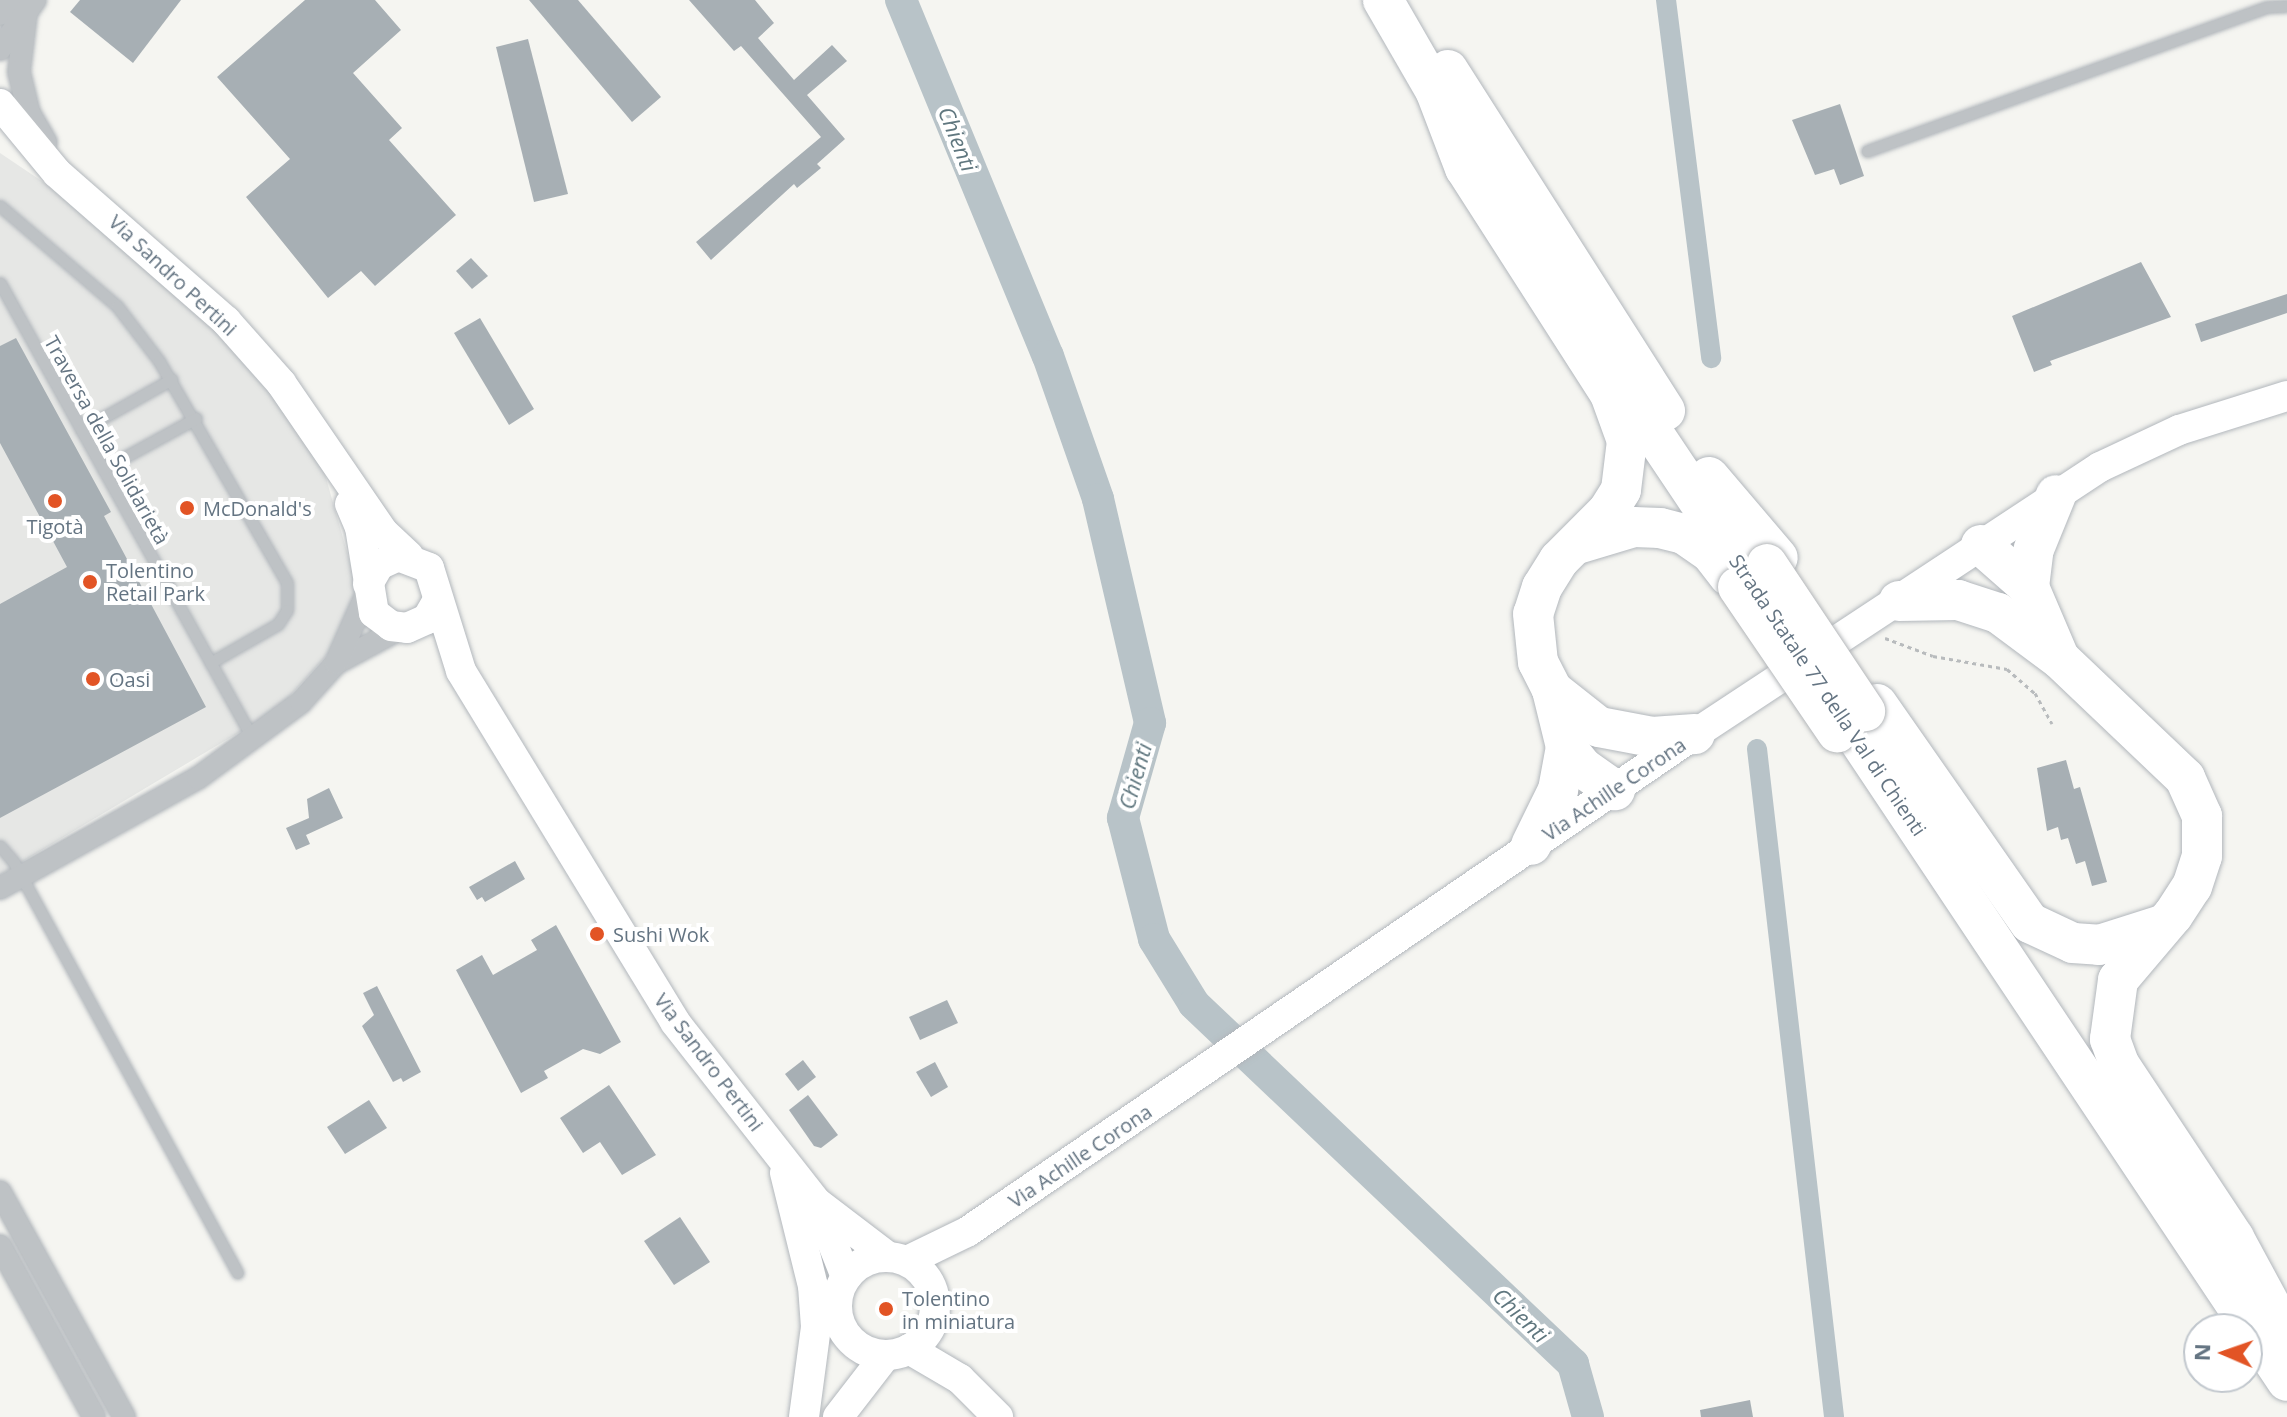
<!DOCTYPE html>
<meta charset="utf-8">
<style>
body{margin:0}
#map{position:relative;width:2287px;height:1417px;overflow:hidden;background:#f5f5f1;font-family:"Open Sans",sans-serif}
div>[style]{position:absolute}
.built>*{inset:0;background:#e6e7e5}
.canal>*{height:20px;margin:-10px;padding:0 10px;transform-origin:10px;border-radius:10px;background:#b8c3c8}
.river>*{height:32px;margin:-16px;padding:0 16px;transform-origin:16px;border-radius:16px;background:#b8c3c8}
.building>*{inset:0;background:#a7afb4}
.path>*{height:3px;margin-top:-1.5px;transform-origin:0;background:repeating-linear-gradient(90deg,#b8bbbd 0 4px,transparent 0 8px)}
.roads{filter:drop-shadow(0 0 2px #b2b7bc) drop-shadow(0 0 2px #b2b7bc)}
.lane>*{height:11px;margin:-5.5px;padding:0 5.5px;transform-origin:5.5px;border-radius:5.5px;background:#bec2c5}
.street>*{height:22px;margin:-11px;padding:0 11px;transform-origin:11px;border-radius:11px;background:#bec2c5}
.secondary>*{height:30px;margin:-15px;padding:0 15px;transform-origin:15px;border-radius:15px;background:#fff}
.secondary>.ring{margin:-15px;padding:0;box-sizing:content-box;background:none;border:30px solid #fff;border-radius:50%}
.highway>*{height:40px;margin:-20px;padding:0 20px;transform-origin:20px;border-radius:20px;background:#fff}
.bridges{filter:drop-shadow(0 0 2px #b3b6b9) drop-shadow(0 0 2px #b3b6b9)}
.highway-bridge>*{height:40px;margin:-20px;padding:0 20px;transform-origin:20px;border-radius:20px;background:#fff}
.dots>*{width:22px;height:22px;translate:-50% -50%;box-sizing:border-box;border:4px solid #fff;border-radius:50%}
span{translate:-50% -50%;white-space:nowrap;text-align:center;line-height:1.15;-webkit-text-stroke:8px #fff;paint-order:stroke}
.street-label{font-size:20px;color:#647482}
.poi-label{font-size:20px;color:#647482}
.left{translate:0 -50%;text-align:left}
.water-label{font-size:22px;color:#60777f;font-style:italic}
.north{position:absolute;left:2183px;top:1313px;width:80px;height:80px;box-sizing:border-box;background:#fff;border:2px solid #c1c7cd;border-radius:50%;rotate:272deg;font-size:22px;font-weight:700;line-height:32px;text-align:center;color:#647482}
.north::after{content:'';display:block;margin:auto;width:28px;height:36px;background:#e25425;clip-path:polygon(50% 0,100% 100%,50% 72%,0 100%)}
</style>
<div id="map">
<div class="built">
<div style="clip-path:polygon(0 153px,55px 190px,241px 350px,322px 464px,362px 605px,334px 647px,278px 709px,0 875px)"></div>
</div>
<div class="canal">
<div style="left:1666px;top:0;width:361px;rotate:82.8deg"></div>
<div style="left:1757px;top:749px;width:672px;rotate:83.42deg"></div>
</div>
<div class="river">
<div style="left:901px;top:0;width:385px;rotate:67.6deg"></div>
<div style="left:1048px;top:356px;width:151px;rotate:70.7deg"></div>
<div style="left:1098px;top:499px;width:230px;rotate:76.9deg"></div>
<div style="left:1150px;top:723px;width:99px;rotate:105.9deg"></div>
<div style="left:1123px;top:818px;width:125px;rotate:75.6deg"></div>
<div style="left:1154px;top:939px;width:76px;rotate:58.4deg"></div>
<div style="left:1194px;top:1004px;width:523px;rotate:43.53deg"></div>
<div style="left:1573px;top:1364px;width:55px;rotate:74.2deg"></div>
</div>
<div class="building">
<div style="clip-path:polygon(80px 0,181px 0,133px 63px,70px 12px)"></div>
<div style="clip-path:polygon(305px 0,375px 0,401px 30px,353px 73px,402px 128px,389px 140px,456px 215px,375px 286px,361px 271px,328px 298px,246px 197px,290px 159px,217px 77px)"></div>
<div style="clip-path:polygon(529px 0,578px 0,661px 97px,632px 122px)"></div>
<div style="clip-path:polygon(689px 0,755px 0,774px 23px,758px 38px,794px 80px,832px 45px,847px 61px,807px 95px,845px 139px,817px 164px,821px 168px,797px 188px,794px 184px,711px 260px,696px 242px,821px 137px,741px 46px,734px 51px)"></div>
<div style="clip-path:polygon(528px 39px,568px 194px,534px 202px,496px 47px)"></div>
<div style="clip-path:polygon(1840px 104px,1864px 176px,1840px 185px,1834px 169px,1815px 175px,1792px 120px)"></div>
<div style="clip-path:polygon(471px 258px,488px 276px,472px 289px,456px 271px)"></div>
<div style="clip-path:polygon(2141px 262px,2171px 317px,2050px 361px,2052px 365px,2034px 372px,2012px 316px)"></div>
<div style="clip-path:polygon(2287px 294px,2287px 313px,2201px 342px,2195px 324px)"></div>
<div style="clip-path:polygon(480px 318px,534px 409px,509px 425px,454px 333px)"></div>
<div style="clip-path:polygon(16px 338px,111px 512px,104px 516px,206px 707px,0 818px,0 604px,67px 567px,0 443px,0 346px)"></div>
<div style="clip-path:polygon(2066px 760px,2074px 789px,2080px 787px,2107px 882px,2092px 886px,2085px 861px,2076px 864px,2068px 838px,2061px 840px,2058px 827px,2047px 831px,2037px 768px)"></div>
<div style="clip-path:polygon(329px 788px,343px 818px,306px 835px,310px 844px,296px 850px,286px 828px,309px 818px,307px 799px)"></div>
<div style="clip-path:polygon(515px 861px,525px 879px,485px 902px,482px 897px,477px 900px,469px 887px)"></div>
<div style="clip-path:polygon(556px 925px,621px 1042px,600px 1054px,583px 1049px,544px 1071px,548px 1078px,521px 1093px,456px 970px,482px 955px,493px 975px,537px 950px,531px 940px)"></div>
<div style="clip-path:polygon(377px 986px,421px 1072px,403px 1082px,401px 1078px,393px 1082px,362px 1026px,374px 1015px,363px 993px)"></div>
<div style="clip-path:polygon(947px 1000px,958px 1023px,920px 1040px,909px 1017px)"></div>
<div style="clip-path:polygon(803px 1060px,816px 1077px,798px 1091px,785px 1074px)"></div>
<div style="clip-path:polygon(935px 1062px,948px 1087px,931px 1097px,916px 1072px)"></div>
<div style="clip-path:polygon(609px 1085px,656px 1155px,622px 1175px,600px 1142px,583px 1153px,560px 1118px)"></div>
<div style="clip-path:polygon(808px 1095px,838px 1135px,821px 1148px,814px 1146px,789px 1110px)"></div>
<div style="clip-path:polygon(369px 1100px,387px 1128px,345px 1154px,327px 1127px)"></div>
<div style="clip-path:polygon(680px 1217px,710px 1262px,674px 1285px,644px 1241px)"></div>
<div style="clip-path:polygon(1750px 1400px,1753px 1417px,1701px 1417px,1700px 1410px)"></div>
</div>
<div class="path">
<div style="left:1885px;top:638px;width:51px;rotate:20.6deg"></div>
<div style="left:1933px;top:656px;width:75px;rotate:10deg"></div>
<div style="left:2007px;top:669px;width:37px;rotate:41deg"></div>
<div style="left:2035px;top:693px;width:35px;rotate:61deg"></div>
</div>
<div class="roads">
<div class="lane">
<div style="left:1867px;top:151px;width:425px;rotate:-19.8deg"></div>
<div style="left:2267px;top:7px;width:20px;rotate:-3deg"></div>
<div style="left:0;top:206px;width:154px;rotate:40.5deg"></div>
<div style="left:117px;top:306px;width:69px;rotate:52.6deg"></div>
<div style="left:159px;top:361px;width:256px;rotate:60deg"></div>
<div style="left:287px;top:583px;width:27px;rotate:90deg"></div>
<div style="left:287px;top:610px;width:17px;rotate:123deg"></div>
<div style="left:278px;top:624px;width:78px;rotate:150.2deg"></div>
<div style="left:0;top:283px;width:521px;rotate:60.98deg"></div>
<div style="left:81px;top:430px;width:104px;rotate:-29.3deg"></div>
<div style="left:103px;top:469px;width:106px;rotate:-28.7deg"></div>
<div style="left:0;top:846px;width:20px;rotate:49deg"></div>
<div style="left:13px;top:861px;width:469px;rotate:61.4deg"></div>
</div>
<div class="street">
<div style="left:26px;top:13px;width:59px;rotate:96.8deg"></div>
<div style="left:19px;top:72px;width:42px;rotate:76.3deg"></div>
<div style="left:29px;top:113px;width:34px;rotate:60deg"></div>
<div style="left:0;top:14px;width:22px;rotate:-39deg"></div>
<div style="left:0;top:49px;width:60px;rotate:-54.5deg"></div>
<div style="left:336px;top:663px;width:74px;rotate:-28.3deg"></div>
<div style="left:0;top:888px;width:227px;rotate:-29.1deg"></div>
<div style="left:198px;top:778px;width:128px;rotate:-36.4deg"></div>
<div style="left:301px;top:702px;width:52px;rotate:-48.1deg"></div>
<div style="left:336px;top:663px;width:77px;rotate:-66.1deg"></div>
<div style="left:0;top:1192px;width:257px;rotate:61.1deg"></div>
<div style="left:0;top:1246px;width:195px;rotate:61.2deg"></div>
</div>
<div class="secondary">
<div style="left:0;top:104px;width:89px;rotate:50.4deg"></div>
<div style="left:57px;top:173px;width:225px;rotate:41.2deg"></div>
<div style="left:226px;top:321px;width:83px;rotate:48.4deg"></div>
<div style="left:281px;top:383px;width:181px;rotate:55.6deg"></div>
<div style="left:383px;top:532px;width:35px;rotate:43deg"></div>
<div style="left:350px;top:504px;width:25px;rotate:67deg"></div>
<div style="left:360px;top:527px;width:87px;rotate:80.8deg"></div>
<div style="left:374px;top:613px;width:21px;rotate:37deg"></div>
<div style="left:391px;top:626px;width:16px;rotate:7deg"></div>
<div style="left:407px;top:628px;width:22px;rotate:-24deg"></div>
<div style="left:427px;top:619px;width:22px;rotate:-60deg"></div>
<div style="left:368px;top:584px;width:22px;rotate:-60deg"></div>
<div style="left:379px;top:565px;width:21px;rotate:-25deg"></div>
<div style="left:398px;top:556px;width:33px;rotate:21deg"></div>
<div style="left:429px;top:568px;width:108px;rotate:72.7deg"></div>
<div style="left:461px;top:671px;width:411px;rotate:58.6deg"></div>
<div style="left:675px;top:1022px;width:229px;rotate:51.9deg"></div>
<div style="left:816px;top:1202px;width:89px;rotate:37.3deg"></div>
<div style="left:785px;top:1173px;width:116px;rotate:76.1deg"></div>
<div style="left:813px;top:1286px;width:41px;rotate:85.8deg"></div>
<div style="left:816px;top:1327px;width:91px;rotate:97.6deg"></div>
<div style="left:817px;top:1204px;width:79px;rotate:68.3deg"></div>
<div class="ring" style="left:837px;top:1257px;width:68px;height:68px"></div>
<div style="left:907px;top:1261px;width:67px;rotate:-25.8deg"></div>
<div style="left:967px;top:1232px;width:882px;rotate:-34.37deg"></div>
<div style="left:1695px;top:734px;width:485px;rotate:-33.4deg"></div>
<div style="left:2100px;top:467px;width:87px;rotate:-25.1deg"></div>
<div style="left:2179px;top:430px;width:113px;rotate:-17.5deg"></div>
<div style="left:909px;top:1349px;width:59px;rotate:30.5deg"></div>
<div style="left:960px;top:1379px;width:54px;rotate:45deg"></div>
<div style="left:838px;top:1417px;width:78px;rotate:-52.3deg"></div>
</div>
<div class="highway">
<div style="left:1383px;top:0;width:128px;rotate:60deg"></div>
<div style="left:1448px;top:70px;width:404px;rotate:57.5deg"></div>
<div style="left:1434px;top:87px;width:87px;rotate:69.1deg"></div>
<div style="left:1465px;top:168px;width:269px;rotate:57.3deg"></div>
<div style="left:1610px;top:394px;width:50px;rotate:70.1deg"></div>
<div style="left:1627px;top:441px;width:49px;rotate:97deg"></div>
<div style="left:1621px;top:490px;width:26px;rotate:122deg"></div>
<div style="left:1607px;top:512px;width:68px;rotate:135deg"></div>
<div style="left:1559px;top:560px;width:32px;rotate:122deg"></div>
<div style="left:1542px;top:587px;width:28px;rotate:108deg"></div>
<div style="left:1533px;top:614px;width:48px;rotate:84.1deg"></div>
<div style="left:1538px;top:662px;width:31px;rotate:63deg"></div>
<div style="left:1552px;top:690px;width:59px;rotate:76.2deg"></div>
<div style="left:1566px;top:747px;width:44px;rotate:100.5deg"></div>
<div style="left:1558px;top:790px;width:61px;rotate:116.1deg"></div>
<div style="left:1625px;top:391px;width:225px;rotate:56.2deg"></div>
<div style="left:1709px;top:477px;width:106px;rotate:49.6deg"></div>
<div style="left:1577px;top:544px;width:59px;rotate:-16.6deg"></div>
<div style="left:1634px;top:527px;width:26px;rotate:2deg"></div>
<div style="left:1660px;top:528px;width:25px;rotate:14deg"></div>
<div style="left:1684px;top:534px;width:33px;rotate:35deg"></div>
<div style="left:1711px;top:553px;width:29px;rotate:52deg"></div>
<div style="left:1981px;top:545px;width:64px;rotate:41.2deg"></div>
<div style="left:2029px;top:587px;width:74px;rotate:66.9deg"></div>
<div style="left:2029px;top:587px;width:38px;rotate:-83deg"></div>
<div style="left:2034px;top:549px;width:58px;rotate:-67.8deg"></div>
<div style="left:1899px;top:601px;width:59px;rotate:-1deg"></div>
<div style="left:1958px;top:600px;width:42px;rotate:18deg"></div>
<div style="left:1998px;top:613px;width:77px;rotate:36.6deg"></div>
<div style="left:2060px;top:659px;width:173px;rotate:43.6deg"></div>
<div style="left:2185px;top:778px;width:42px;rotate:65.9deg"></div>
<div style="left:2202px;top:816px;width:40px;rotate:90deg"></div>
<div style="left:2202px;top:856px;width:32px;rotate:108deg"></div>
<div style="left:2192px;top:886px;width:35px;rotate:123deg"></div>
<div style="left:2173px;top:915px;width:85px;rotate:130.2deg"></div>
<div style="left:2118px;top:980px;width:60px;rotate:97.7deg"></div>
<div style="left:2110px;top:1039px;width:27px;rotate:70deg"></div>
<div style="left:2119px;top:1064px;width:209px;rotate:56.5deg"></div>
<div style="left:2234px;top:1238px;width:111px;rotate:61.6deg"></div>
<div style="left:1552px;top:690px;width:60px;rotate:38.2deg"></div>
<div style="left:1599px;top:727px;width:54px;rotate:10.7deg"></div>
<div style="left:1652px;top:737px;width:43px;rotate:-4deg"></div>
<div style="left:1877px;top:704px;width:267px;rotate:55.1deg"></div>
<div style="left:2030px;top:923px;width:47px;rotate:24.9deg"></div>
<div style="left:2073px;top:943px;width:26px;rotate:4deg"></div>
<div style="left:2099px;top:945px;width:66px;rotate:-17.6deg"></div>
<div style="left:1848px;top:724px;width:790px;rotate:56.25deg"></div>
<div style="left:1566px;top:747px;width:27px;rotate:51deg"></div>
<div style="left:1583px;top:768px;width:39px;rotate:35deg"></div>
</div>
</div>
<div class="bridges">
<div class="highway-bridge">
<div style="left:1767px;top:564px;width:177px;rotate:56.3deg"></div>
<div style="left:1738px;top:587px;width:176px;rotate:55.7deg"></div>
</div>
</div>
<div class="dots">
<div style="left:55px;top:501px;background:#e25425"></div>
<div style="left:187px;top:508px;background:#e25425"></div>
<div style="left:90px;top:582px;background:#e25425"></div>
<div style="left:93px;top:679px;background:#e25425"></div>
<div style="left:597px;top:934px;background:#e25425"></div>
<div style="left:886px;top:1309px;background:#e25425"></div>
</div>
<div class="street-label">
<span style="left:173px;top:275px;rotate:43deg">Via Sandro Pertini</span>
<span style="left:107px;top:440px;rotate:61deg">Traversa della Solidarietà</span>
<span style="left:1828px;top:695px;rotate:56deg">Strada Statale 77 della Val di Chienti</span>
<span style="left:1614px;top:789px;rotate:-34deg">Via Achille Corona</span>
<span style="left:709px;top:1062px;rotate:53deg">Via Sandro Pertini</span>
<span style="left:1080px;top:1156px;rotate:-34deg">Via Achille Corona</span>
</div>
<div class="poi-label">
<span class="left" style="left:203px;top:508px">McDonald's</span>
<span style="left:55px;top:526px">Tigotà</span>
<span class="left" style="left:106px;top:582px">Tolentino<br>Retail Park</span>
<span class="left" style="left:109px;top:679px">Oasi</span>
<span class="left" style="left:613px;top:934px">Sushi Wok</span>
<span class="left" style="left:902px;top:1310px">Tolentino<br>in miniatura</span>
</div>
<div class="water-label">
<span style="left:958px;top:139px;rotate:68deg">Chienti</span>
<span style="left:1135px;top:776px;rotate:-74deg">Chienti</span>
<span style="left:1521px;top:1315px;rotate:44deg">Chienti</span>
</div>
<div class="north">N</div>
</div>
